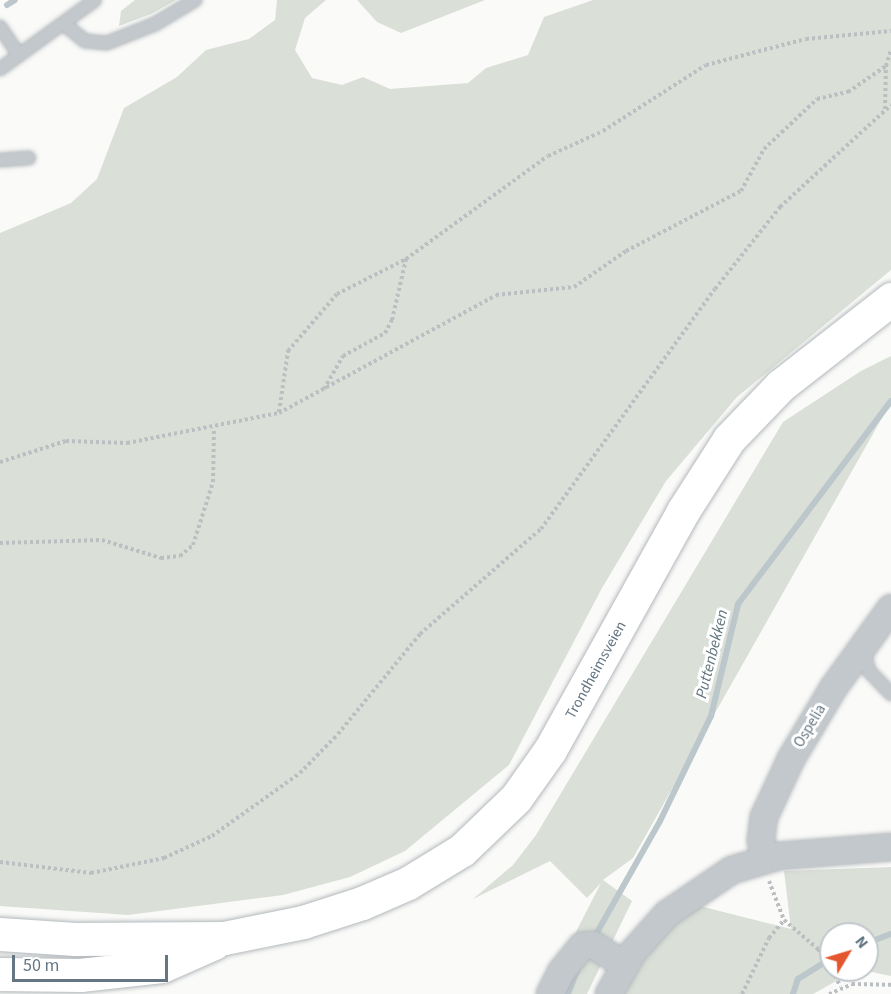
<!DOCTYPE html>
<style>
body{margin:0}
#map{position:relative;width:891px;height:994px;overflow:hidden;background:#fafaf8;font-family:"Source Sans 3",sans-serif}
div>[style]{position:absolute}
.green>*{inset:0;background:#dadfd7}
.stream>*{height:6px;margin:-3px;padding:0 3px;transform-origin:3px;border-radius:3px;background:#bbc7cb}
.path>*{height:4px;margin-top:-2px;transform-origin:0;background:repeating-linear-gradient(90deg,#bbbfc2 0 3px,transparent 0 6px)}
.roads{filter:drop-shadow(0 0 2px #b4b9bd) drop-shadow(0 0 2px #b4b9bd)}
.service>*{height:12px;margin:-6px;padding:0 6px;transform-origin:6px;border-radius:6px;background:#c3c8cc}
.minor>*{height:26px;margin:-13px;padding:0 13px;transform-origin:13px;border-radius:13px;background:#c3c8cc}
.trunk>*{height:33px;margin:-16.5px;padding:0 16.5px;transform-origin:16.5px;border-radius:16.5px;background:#fff}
span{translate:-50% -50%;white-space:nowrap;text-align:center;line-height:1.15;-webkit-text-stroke:6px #fff;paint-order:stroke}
.street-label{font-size:15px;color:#657683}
.water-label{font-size:16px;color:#60757c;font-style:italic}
.north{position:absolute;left:819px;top:922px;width:60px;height:60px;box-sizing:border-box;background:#fff;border:2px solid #c1c8cd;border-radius:50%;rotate:52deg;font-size:16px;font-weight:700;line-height:24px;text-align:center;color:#657683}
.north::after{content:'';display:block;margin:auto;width:21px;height:27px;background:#e4572e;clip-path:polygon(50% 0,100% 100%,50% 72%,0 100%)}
.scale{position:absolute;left:12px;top:955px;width:156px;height:27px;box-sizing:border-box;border:3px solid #657683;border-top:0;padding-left:8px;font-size:18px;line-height:21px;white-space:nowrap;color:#657683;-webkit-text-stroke:4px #fff;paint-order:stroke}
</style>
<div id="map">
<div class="green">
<div style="clip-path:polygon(135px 0,176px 0,151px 14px,119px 26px,121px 11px)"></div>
<div style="clip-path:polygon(277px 0,326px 0,305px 18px,295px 50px,312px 78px,342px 85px,363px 77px,390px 89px,468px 83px,486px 68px,528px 55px,544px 17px,593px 0,891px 0,891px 270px,737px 397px,666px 481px,602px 588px,509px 765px,405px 851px,350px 877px,283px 895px,128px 915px,0 906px,0 233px,71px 203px,97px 179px,124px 108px,177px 77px,206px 50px,249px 39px,275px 20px)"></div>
<div style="clip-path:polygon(357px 0,485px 0,401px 33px,377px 22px)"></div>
<div style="clip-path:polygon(891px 356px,891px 402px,633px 858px,603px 880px,632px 901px,587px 994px,544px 994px,601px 883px,587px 898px,550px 861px,473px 899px,513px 865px,536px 835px,783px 422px,861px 371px)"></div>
<div style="clip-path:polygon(evenodd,891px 867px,891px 976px,867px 971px,847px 975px,813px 994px,620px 994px,652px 934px,692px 904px,791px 929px,784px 871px,891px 867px,831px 934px,867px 934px,867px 970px,831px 970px,831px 934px)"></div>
</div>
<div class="stream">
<div style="left:7px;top:5px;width:9px;rotate:-32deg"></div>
<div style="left:595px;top:936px;width:132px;rotate:-60.5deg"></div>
<div style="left:660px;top:821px;width:117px;rotate:-64.1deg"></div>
<div style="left:711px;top:716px;width:115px;rotate:-76.4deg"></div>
<div style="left:738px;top:604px;width:254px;rotate:-53deg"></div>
<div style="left:867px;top:943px;width:26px;rotate:-21deg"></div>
<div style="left:568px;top:994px;width:30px;rotate:-69deg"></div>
<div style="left:793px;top:994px;width:16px;rotate:-72deg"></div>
<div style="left:798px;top:979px;width:39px;rotate:-32deg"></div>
</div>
<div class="path">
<div style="left:885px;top:109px;width:43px;rotate:-88.7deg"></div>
<div style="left:324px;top:389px;width:38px;rotate:-60deg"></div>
<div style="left:343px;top:356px;width:48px;rotate:-28.7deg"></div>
<div style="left:385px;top:333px;width:15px;rotate:-62deg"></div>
<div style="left:392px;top:320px;width:63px;rotate:-77.1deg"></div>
<div style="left:279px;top:412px;width:62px;rotate:-81.6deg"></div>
<div style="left:288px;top:351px;width:75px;rotate:-49.3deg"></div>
<div style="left:337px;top:294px;width:77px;rotate:-26.9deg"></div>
<div style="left:406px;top:259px;width:175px;rotate:-36deg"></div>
<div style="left:548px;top:156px;width:60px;rotate:-24.4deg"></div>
<div style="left:603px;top:131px;width:122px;rotate:-32.7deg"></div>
<div style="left:706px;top:65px;width:103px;rotate:-14.6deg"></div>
<div style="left:806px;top:39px;width:85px;rotate:-5.4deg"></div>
<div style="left:0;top:462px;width:69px;rotate:-17.7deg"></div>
<div style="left:66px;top:441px;width:61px;rotate:1.9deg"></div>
<div style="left:127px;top:443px;width:155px;rotate:-11.2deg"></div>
<div style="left:279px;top:413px;width:247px;rotate:-28.5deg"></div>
<div style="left:496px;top:295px;width:78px;rotate:-5.9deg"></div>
<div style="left:574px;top:287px;width:63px;rotate:-34.7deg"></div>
<div style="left:626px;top:251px;width:130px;rotate:-27.6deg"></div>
<div style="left:741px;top:191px;width:48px;rotate:-61.3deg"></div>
<div style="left:764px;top:149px;width:73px;rotate:-43.3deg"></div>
<div style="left:817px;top:99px;width:32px;rotate:-13deg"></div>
<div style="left:848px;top:92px;width:46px;rotate:-34.4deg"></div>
<div style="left:886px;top:66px;width:17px;rotate:-73deg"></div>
<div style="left:0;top:543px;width:102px;rotate:-1.7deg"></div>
<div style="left:102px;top:540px;width:62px;rotate:17deg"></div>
<div style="left:161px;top:558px;width:19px;rotate:-6deg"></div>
<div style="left:180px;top:556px;width:17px;rotate:-40deg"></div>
<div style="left:193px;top:545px;width:66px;rotate:-72.4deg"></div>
<div style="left:213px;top:482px;width:54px;rotate:-88.9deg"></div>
<div style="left:0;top:862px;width:92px;rotate:6.9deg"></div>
<div style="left:91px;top:873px;width:75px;rotate:-11.6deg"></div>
<div style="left:164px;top:858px;width:53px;rotate:-24.6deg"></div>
<div style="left:212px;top:836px;width:108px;rotate:-35.6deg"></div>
<div style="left:300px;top:773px;width:54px;rotate:-45.7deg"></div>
<div style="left:338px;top:734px;width:129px;rotate:-50.6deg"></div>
<div style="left:420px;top:634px;width:160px;rotate:-41deg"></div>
<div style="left:541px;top:529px;width:296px;rotate:-54.1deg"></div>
<div style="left:715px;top:289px;width:105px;rotate:-51.6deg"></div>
<div style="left:780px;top:207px;width:151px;rotate:-42.6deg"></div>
<div style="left:769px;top:881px;width:42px;rotate:69deg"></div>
<div style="left:784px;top:920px;width:45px;rotate:40.5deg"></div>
<div style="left:818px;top:949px;width:23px;rotate:56deg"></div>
<div style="left:832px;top:970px;width:18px;rotate:63deg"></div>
<div style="left:742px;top:994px;width:62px;rotate:-64.3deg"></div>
<div style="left:769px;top:938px;width:23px;rotate:-50deg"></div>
<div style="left:829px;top:994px;width:25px;rotate:-23deg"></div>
<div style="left:852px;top:984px;width:39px;rotate:1deg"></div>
</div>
<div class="roads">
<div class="service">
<div style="left:64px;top:24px;width:27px;rotate:39deg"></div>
<div style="left:85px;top:41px;width:22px;rotate:5deg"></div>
<div style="left:107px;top:43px;width:52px;rotate:-21.6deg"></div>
<div style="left:155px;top:24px;width:47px;rotate:-31deg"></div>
<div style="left:0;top:27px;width:34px;rotate:56deg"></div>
<div style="left:0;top:69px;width:117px;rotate:-36deg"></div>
<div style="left:0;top:160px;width:29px;rotate:-4deg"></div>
<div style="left:864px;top:650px;width:22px;rotate:77deg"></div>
<div style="left:869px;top:671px;width:32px;rotate:46deg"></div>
</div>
<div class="minor">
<div style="left:765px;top:858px;width:18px;rotate:-103deg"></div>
<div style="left:761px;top:840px;width:23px;rotate:-83deg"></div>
<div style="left:764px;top:817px;width:64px;rotate:-65deg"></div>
<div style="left:791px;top:759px;width:84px;rotate:-59.2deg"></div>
<div style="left:834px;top:687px;width:97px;rotate:-54.2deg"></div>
<div style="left:550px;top:994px;width:25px;rotate:-63deg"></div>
<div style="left:561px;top:972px;width:33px;rotate:-51deg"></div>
<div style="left:582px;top:946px;width:11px;rotate:-5deg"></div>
<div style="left:593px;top:945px;width:38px;rotate:32deg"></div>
<div style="left:609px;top:994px;width:48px;rotate:-60.3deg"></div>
<div style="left:633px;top:952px;width:51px;rotate:-48.2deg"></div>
<div style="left:667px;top:914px;width:78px;rotate:-34.1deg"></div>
<div style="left:732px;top:870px;width:49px;rotate:-16.6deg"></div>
<div style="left:779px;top:856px;width:112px;rotate:-4.6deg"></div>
</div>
<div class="trunk">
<div style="left:0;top:934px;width:75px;rotate:3.8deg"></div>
<div style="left:75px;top:939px;width:149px;rotate:-0.4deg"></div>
<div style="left:224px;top:938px;width:81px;rotate:-11.4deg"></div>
<div style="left:303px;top:922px;width:62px;rotate:-17.9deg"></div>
<div style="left:362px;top:903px;width:50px;rotate:-23.5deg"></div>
<div style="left:408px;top:883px;width:63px;rotate:-31.4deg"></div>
<div style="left:462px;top:850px;width:75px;rotate:-43.9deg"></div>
<div style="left:516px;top:798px;width:59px;rotate:-54.7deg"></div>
<div style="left:550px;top:750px;width:274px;rotate:-60.9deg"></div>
<div style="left:683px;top:511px;width:85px;rotate:-57.4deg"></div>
<div style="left:729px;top:439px;width:75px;rotate:-46.1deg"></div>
<div style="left:781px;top:385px;width:140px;rotate:-38deg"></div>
<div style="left:0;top:974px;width:80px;rotate:0.7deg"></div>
<div style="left:80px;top:975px;width:82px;rotate:-6.3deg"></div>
<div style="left:162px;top:966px;width:57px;rotate:-23.9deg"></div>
</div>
</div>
<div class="street-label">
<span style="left:596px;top:670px;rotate:-61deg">Trondheimsveien</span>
<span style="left:810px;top:726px;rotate:-59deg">Ospelia</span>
</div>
<div class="water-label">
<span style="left:712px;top:654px;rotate:-76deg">Puttenbekken</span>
</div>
<div class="north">N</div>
<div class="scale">50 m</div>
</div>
